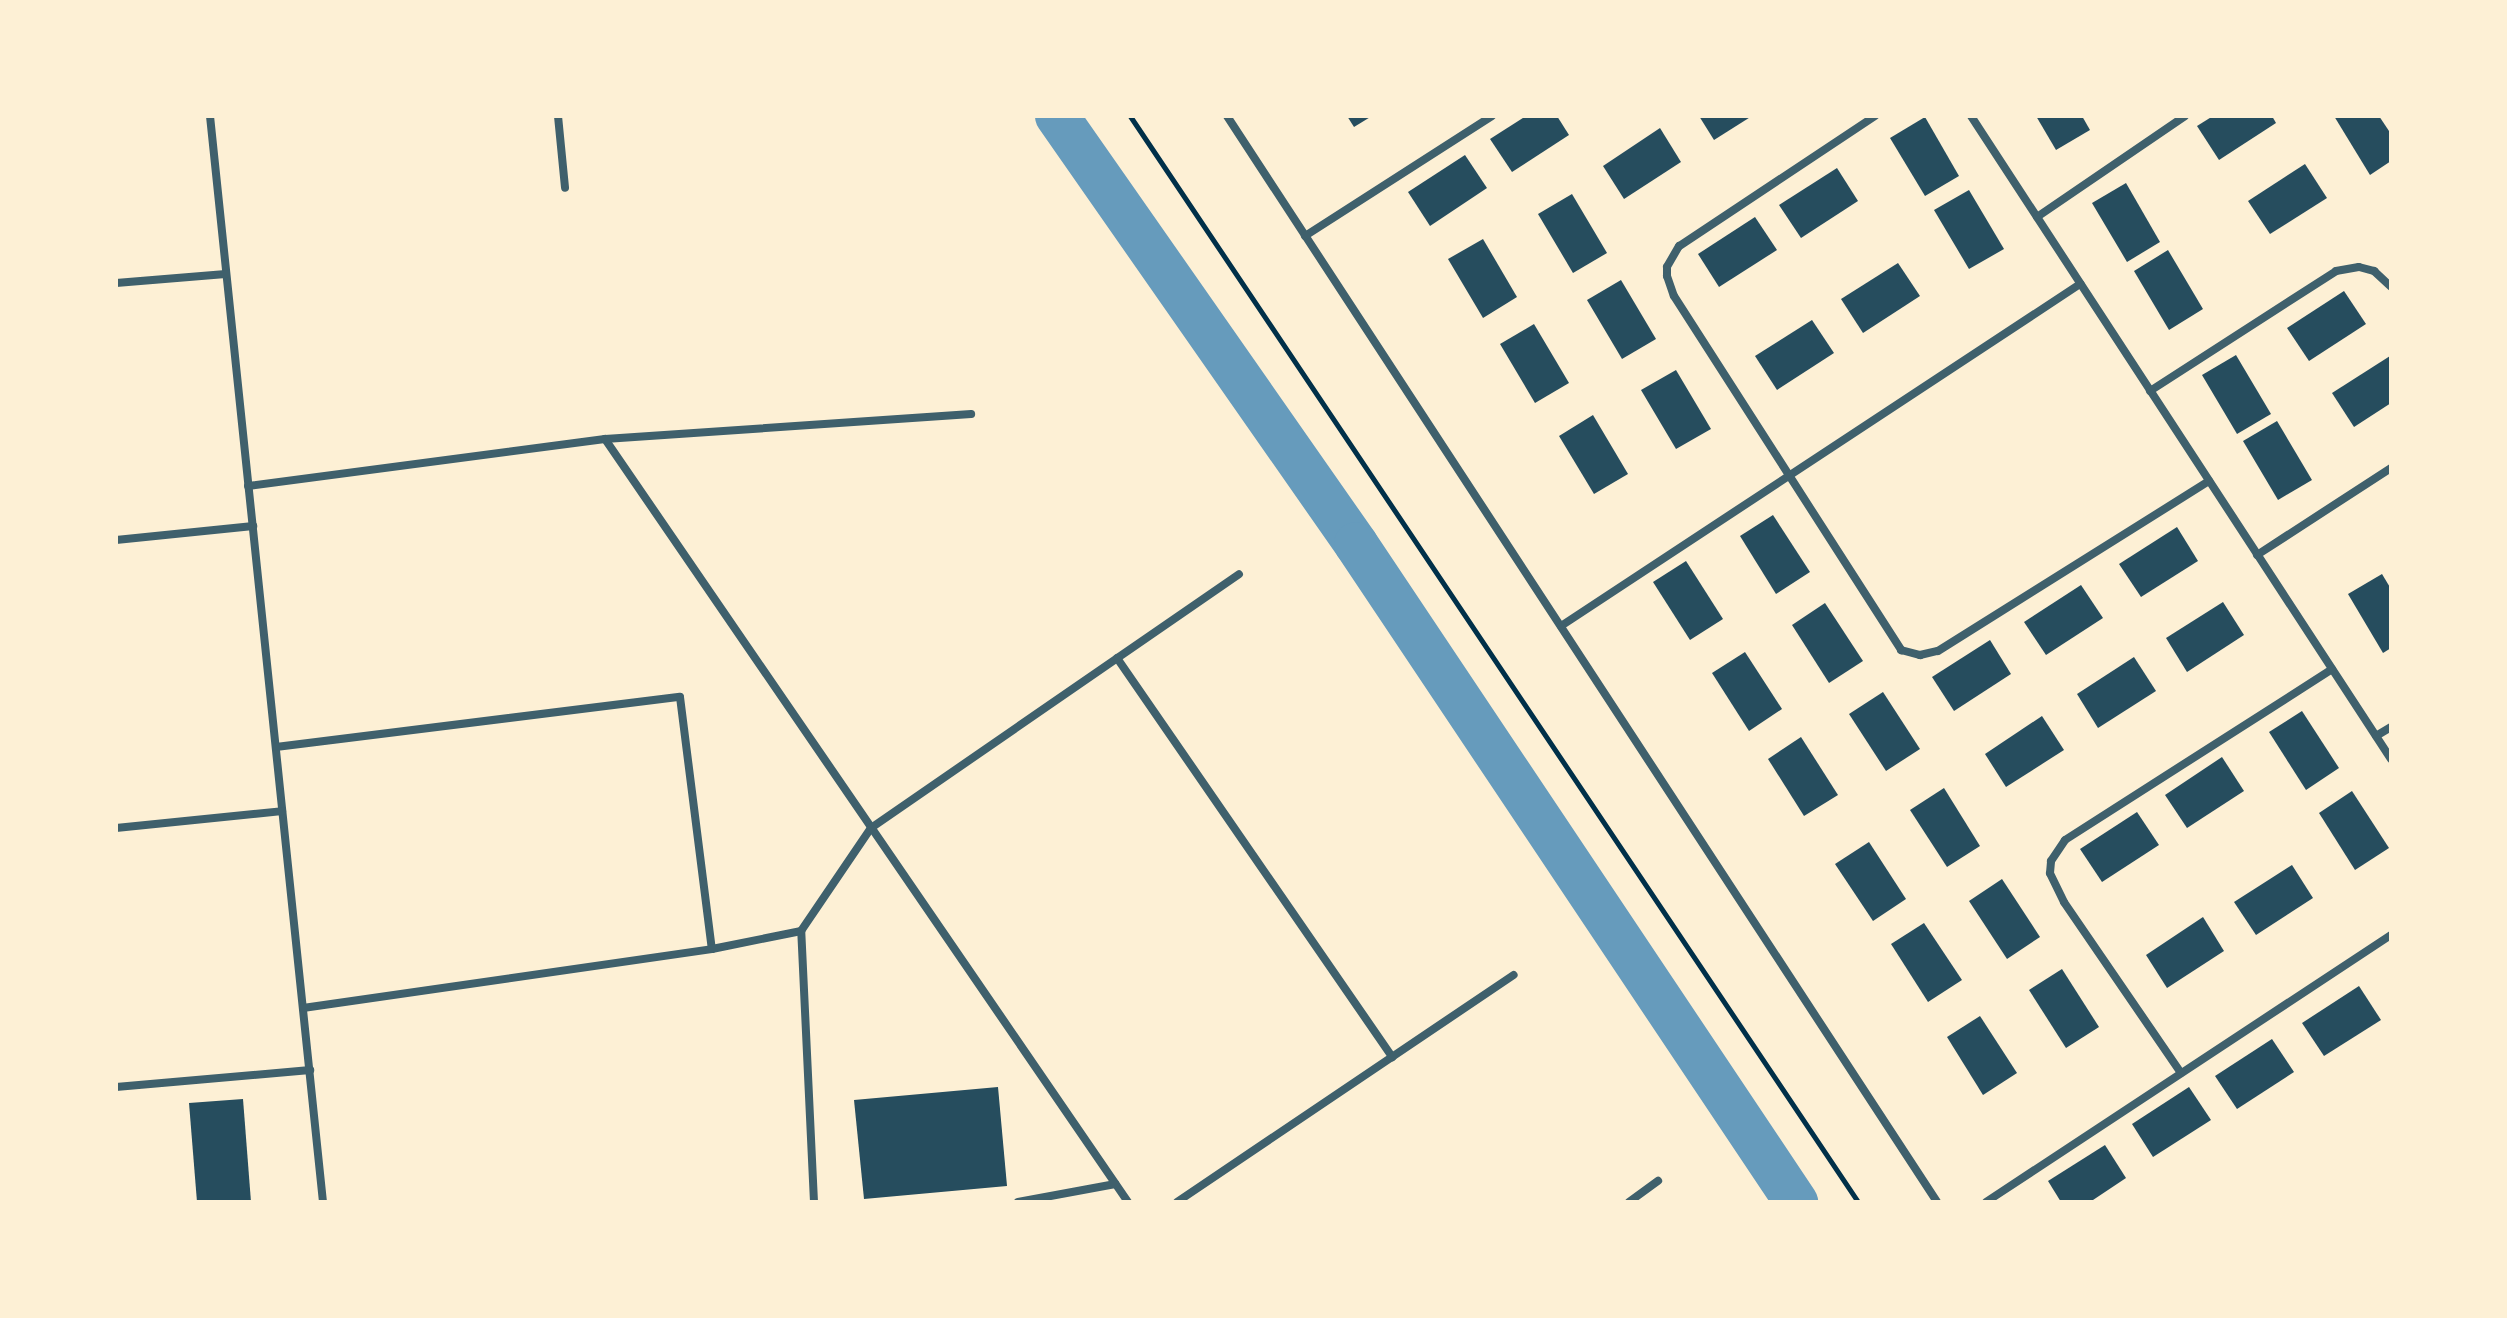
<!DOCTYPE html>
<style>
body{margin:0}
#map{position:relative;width:2507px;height:1318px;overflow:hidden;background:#fdf0d5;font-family:Arial,sans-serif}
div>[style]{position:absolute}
.canal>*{height:44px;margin:-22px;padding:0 22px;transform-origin:22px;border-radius:22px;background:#669bbc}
.building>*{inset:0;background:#264d5e}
.path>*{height:5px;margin:-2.5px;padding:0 2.5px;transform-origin:2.5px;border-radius:2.5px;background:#003049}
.minor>*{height:8px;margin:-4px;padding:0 4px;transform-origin:4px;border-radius:4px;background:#3f606c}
span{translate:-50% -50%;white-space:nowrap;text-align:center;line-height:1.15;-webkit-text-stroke:8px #fdf0d5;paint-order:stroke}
.frame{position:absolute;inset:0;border:118px solid #fdf0d5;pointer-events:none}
</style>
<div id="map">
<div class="canal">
<div style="left:1057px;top:116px;width:522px;rotate:55.06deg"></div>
<div style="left:1356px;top:544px;width:792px;rotate:56.23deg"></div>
</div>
<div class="building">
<div style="clip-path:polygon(1347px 116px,1372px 116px,1354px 127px)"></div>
<div style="clip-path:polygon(1526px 116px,1557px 116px,1569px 135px,1512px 172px,1490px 139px)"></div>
<div style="clip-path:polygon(1699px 116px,1752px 116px,1714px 140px)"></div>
<div style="clip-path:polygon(2036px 116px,2082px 116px,2090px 130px,2056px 150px)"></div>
<div style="clip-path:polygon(2213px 116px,2272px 116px,2276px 123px,2219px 160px,2197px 126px)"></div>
<div style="clip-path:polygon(2334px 116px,2379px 116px,2391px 134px,2391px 161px,2370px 175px)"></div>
<div style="clip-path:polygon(1925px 117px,1959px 176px,1925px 196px,1890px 138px)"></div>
<div style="clip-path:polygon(1660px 128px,1681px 162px,1624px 199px,1603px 166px)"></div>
<div style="clip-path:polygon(1465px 155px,1487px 188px,1430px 226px,1408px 192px)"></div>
<div style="clip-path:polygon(2305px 164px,2327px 198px,2270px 234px,2248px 201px)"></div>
<div style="clip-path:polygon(1837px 168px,1858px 201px,1801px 238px,1779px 205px)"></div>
<div style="clip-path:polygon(2126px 183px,2160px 242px,2127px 262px,2092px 203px)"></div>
<div style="clip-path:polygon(1969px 190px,2004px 249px,1969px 269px,1934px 210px)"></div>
<div style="clip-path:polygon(1572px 194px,1607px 253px,1573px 273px,1538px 214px)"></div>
<div style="clip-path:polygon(1755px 217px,1777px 250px,1719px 287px,1698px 254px)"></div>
<div style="clip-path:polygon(1483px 239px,1517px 297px,1483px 318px,1448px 259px)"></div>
<div style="clip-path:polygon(2168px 250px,2203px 309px,2169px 330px,2134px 271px)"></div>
<div style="clip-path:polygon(1898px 263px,1920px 296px,1863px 333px,1841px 299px)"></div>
<div style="clip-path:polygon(1621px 280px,1656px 339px,1622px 359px,1587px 300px)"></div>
<div style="clip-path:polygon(2344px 291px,2366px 324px,2309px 361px,2287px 328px)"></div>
<div style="clip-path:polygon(1812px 320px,1834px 353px,1777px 390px,1755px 356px)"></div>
<div style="clip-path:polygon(1534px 324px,1569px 383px,1535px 403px,1500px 344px)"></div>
<div style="clip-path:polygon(2236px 355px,2271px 414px,2237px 434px,2202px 375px)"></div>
<div style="clip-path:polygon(2390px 356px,2391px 403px,2354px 427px,2332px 393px)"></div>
<div style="clip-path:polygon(1676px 370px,1711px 429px,1676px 449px,1641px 390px)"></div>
<div style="clip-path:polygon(1593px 415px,1628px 474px,1594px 494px,1559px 436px)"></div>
<div style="clip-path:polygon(2277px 421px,2312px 480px,2278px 500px,2243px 441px)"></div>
<div style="clip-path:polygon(1773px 515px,1810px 572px,1776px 594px,1740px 536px)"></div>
<div style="clip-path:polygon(2177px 527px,2198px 561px,2141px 597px,2119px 564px)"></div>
<div style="clip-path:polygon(1686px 561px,1723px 619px,1690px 640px,1653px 582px)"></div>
<div style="clip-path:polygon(2382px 574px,2391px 589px,2391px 648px,2383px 653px,2348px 594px)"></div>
<div style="clip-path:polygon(2081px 585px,2103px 618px,2046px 655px,2024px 622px)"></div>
<div style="clip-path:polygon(2223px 602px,2244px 635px,2187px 672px,2166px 638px)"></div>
<div style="clip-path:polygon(1825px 603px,1863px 661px,1829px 683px,1792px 625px)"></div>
<div style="clip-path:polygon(1990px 640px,2011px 674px,1954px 711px,1932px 677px)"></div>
<div style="clip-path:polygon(1745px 652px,1782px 709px,1749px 731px,1712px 673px)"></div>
<div style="clip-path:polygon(2134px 657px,2156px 691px,2098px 728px,2077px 694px)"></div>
<div style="clip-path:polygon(1883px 692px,1920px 749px,1886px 771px,1849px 714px)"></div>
<div style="clip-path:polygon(2302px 711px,2339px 768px,2306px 790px,2269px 732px)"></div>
<div style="clip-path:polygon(2042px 716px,2064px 750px,2006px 787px,1985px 754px)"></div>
<div style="clip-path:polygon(1801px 737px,1838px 795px,1804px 816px,1768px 759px)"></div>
<div style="clip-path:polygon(2222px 757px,2244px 791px,2187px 828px,2165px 795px)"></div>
<div style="clip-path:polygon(1944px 788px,1980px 846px,1947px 867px,1910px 810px)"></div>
<div style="clip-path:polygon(2352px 791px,2389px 848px,2355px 870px,2319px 813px)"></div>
<div style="clip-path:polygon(2137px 812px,2159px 845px,2102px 882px,2080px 849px)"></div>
<div style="clip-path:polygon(1869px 842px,1906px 899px,1873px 921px,1835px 864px)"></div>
<div style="clip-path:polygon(2292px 865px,2313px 898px,2256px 935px,2234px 902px)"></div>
<div style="clip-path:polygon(2002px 879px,2040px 937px,2007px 959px,1969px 901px)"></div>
<div style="clip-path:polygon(2203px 917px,2224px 951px,2167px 988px,2146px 955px)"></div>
<div style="clip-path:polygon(1924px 923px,1962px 980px,1928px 1002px,1891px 944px)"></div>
<div style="clip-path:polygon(2062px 969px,2099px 1027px,2066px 1048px,2029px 990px)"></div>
<div style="clip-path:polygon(2359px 986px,2381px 1020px,2324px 1056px,2302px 1023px)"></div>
<div style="clip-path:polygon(1980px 1016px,2017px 1073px,1983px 1095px,1947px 1037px)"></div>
<div style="clip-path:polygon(2272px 1039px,2294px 1072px,2237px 1109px,2215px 1076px)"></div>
<div style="clip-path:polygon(998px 1087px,1007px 1186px,864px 1199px,854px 1100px)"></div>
<div style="clip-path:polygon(2189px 1087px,2211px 1120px,2153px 1157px,2132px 1124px)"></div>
<div style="clip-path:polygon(243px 1099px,251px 1202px,197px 1202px,189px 1103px)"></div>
<div style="clip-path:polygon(2105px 1145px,2126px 1178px,2090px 1202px,2061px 1202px,2048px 1181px)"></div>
</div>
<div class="path">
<div style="left:1130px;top:116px;width:1307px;rotate:56.16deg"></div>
</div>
<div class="minor">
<div style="left:210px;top:116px;width:1092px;rotate:84.06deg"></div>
<div style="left:558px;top:116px;width:72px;rotate:84.4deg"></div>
<div style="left:1227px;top:116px;width:1297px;rotate:56.82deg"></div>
<div style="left:1875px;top:116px;width:235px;rotate:146.4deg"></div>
<div style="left:1679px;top:246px;width:24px;rotate:120deg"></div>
<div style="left:1667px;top:267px;width:9px;rotate:90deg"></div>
<div style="left:1667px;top:276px;width:21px;rotate:71deg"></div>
<div style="left:1674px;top:296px;width:421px;rotate:57.3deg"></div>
<div style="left:1901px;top:650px;width:20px;rotate:15deg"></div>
<div style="left:1920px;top:655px;width:18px;rotate:-13deg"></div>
<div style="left:1938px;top:651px;width:320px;rotate:-32.1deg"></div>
<div style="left:1971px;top:116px;width:768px;rotate:56.85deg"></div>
<div style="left:2037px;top:217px;width:179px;rotate:-34.3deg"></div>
<div style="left:1305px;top:236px;width:222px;rotate:-32.7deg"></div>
<div style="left:116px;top:283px;width:110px;rotate:-4.7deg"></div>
<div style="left:2150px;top:391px;width:221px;rotate:-32.8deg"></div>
<div style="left:2336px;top:271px;width:23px;rotate:-10deg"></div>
<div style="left:2359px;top:267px;width:16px;rotate:15deg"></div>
<div style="left:2374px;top:271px;width:23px;rotate:43deg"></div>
<div style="left:605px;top:439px;width:925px;rotate:55.57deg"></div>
<div style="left:248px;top:486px;width:360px;rotate:-7.5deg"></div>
<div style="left:605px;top:439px;width:367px;rotate:-3.9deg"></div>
<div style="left:116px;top:540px;width:138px;rotate:-5.8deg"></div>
<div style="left:2257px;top:555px;width:160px;rotate:-33deg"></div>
<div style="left:1561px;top:626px;width:622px;rotate:-33.38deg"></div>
<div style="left:1117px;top:658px;width:485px;rotate:55.4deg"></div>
<div style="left:2376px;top:736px;width:17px;rotate:-31deg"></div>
<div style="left:276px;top:747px;width:407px;rotate:-7.1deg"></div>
<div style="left:680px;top:697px;width:254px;rotate:82.8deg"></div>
<div style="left:116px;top:828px;width:167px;rotate:-5.8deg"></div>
<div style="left:303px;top:1008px;width:413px;rotate:-8.2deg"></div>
<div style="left:712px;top:949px;width:91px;rotate:-11.4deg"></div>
<div style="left:2181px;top:1073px;width:207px;rotate:-124.4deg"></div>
<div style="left:2064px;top:902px;width:32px;rotate:-116deg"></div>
<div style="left:2050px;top:873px;width:12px;rotate:-85deg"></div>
<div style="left:2051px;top:861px;width:25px;rotate:-56deg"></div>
<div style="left:2065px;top:840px;width:317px;rotate:-32.6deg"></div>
<div style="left:116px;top:1087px;width:195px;rotate:-5deg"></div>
<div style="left:814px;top:1202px;width:271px;rotate:-92.7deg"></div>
<div style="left:801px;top:931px;width:125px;rotate:-55.8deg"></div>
<div style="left:871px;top:828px;width:447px;rotate:-34.6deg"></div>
<div style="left:1018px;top:1202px;width:99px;rotate:-10.5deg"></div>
<div style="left:1177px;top:1202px;width:406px;rotate:-34deg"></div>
<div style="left:1629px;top:1202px;width:36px;rotate:-36deg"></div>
<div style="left:1986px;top:1202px;width:485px;rotate:-33.4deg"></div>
</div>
<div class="frame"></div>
</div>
